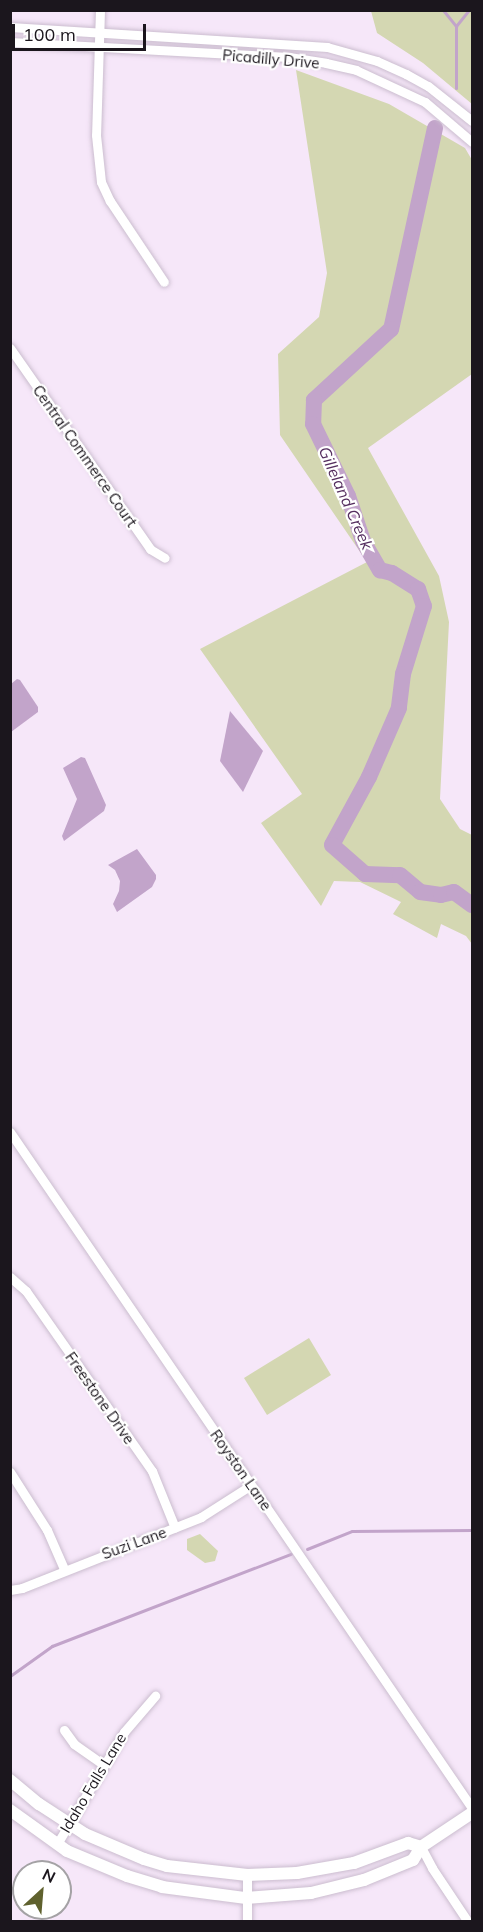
<!DOCTYPE html>
<style>
body{margin:0}
#map{position:relative;width:483px;height:1932px;overflow:hidden;background:#f6e7f9;font-family:Mulish,sans-serif}
div>[style]{position:absolute}
.green>*{inset:0;background:#d4d7b2}
.water>*{inset:0;background:#c2a4ca}
.stream>*{height:3px;margin:-1.5px;padding:0 1.5px;transform-origin:1.5px;border-radius:1.5px;background:#c2a4ca}
.river>*{height:16px;margin:-8px;padding:0 8px;transform-origin:8px;border-radius:8px;background:#c2a4ca}
.roads{filter:drop-shadow(0 0 2px #cbbdcf) drop-shadow(0 0 2px #cbbdcf)}
.minor>*{height:9px;margin:-4.5px;padding:0 4.5px;transform-origin:4.5px;border-radius:4.5px;background:#fff}
.major>*{height:12px;margin:-6px;padding:0 6px;transform-origin:6px;border-radius:6px;background:#fff}
span{translate:-50% -50%;white-space:nowrap;text-align:center;line-height:1.15;-webkit-text-stroke:4.5px #fff;paint-order:stroke}
.street-label{font-size:15px;color:#1b161d}
.water-label{font-size:16px;color:#542d5e;font-style:italic}
.frame{position:absolute;inset:0;border:12px solid #1b161d;pointer-events:none}
.north{position:absolute;left:12px;top:1860px;width:60px;height:60px;box-sizing:border-box;background:#fff;border:2px solid #a4a2a5;border-radius:50%;rotate:26deg;font-size:16px;font-weight:700;line-height:24px;text-align:center;color:#1b161d}
.north::after{content:'';display:block;margin:auto;width:21px;height:27px;background:#5f612e;clip-path:polygon(50% 0,100% 100%,50% 72%,0 100%)}
.scale{position:absolute;left:12px;top:24px;width:134px;height:27px;box-sizing:border-box;border:3px solid #1b161d;border-top:0;padding-left:8px;font-size:18px;line-height:21px;white-space:nowrap;color:#1b161d;-webkit-text-stroke:4px #fff;paint-order:stroke}
</style>
<div id="map">
<div class="green">
<div style="clip-path:polygon(371px 11px,472px 11px,472px 104px,423px 63px,377px 33px)"></div>
<div style="clip-path:polygon(296px 70px,389px 104px,465px 148px,472px 160px,472px 374px,368px 448px,439px 576px,449px 622px,440px 799px,460px 829px,472px 835px,472px 944px,466px 936px,441px 924px,437px 938px,393px 914px,401px 902px,360px 882px,334px 881px,321px 906px,261px 823px,302px 794px,200px 649px,367px 562px,280px 435px,278px 354px,319px 317px,327px 273px)"></div>
<div style="clip-path:polygon(309px 1338px,331px 1375px,267px 1415px,244px 1378px)"></div>
<div style="clip-path:polygon(200px 1534px,218px 1551px,215px 1561px,205px 1563px,187px 1550px,187px 1539px)"></div>
</div>
<div class="water">
<div style="clip-path:polygon(17px 679px,20px 680px,38px 707px,38px 712px,11px 732px,11px 684px)"></div>
<div style="clip-path:polygon(230px 711px,263px 751px,243px 792px,220px 761px)"></div>
<div style="clip-path:polygon(81px 757px,85px 758px,106px 805px,104px 811px,64px 841px,62px 836px,77px 799px,63px 768px)"></div>
<div style="clip-path:polygon(137px 849px,156px 875px,156px 879px,152px 887px,117px 912px,113px 904px,119px 891px,120px 881px,115px 870px,108px 865px)"></div>
</div>
<div class="stream">
<div style="left:443px;top:10px;width:21px;rotate:51deg"></div>
<div style="left:456px;top:26px;width:62px;rotate:90deg"></div>
<div style="left:456px;top:26px;width:21px;rotate:-51deg"></div>
<div style="left:307px;top:1549px;width:48px;rotate:-21.8deg"></div>
<div style="left:352px;top:1531px;width:120px;rotate:-0.5deg"></div>
<div style="left:10px;top:1676px;width:52px;rotate:-35.5deg"></div>
<div style="left:52px;top:1646px;width:256px;rotate:-21.1deg"></div>
</div>
<div class="river">
<div style="left:435px;top:128px;width:206px;rotate:102.3deg"></div>
<div style="left:391px;top:329px;width:105px;rotate:137.3deg"></div>
<div style="left:314px;top:400px;width:24px;rotate:92deg"></div>
<div style="left:313px;top:424px;width:80px;rotate:64.1deg"></div>
<div style="left:348px;top:496px;width:47px;rotate:71.6deg"></div>
<div style="left:363px;top:541px;width:34px;rotate:60deg"></div>
<div style="left:380px;top:570px;width:12px;rotate:14deg"></div>
<div style="left:392px;top:573px;width:31px;rotate:32deg"></div>
<div style="left:418px;top:589px;width:18px;rotate:71deg"></div>
<div style="left:424px;top:606px;width:71px;rotate:107.2deg"></div>
<div style="left:403px;top:674px;width:34px;rotate:97deg"></div>
<div style="left:399px;top:708px;width:75px;rotate:113.5deg"></div>
<div style="left:369px;top:777px;width:77px;rotate:118.6deg"></div>
<div style="left:332px;top:845px;width:44px;rotate:41.3deg"></div>
<div style="left:365px;top:874px;width:35px;rotate:2deg"></div>
<div style="left:400px;top:875px;width:26px;rotate:40deg"></div>
<div style="left:420px;top:892px;width:21px;rotate:8deg"></div>
<div style="left:441px;top:895px;width:13px;rotate:-13deg"></div>
<div style="left:454px;top:892px;width:22px;rotate:36deg"></div>
</div>
<div class="roads">
<div class="minor">
<div style="left:100px;top:10px;width:125px;rotate:91.8deg"></div>
<div style="left:96px;top:135px;width:47px;rotate:83.9deg"></div>
<div style="left:101px;top:182px;width:21px;rotate:65deg"></div>
<div style="left:110px;top:201px;width:97px;rotate:56.3deg"></div>
<div style="left:10px;top:27px;width:318px;rotate:3.6deg"></div>
<div style="left:327px;top:47px;width:52px;rotate:15.6deg"></div>
<div style="left:377px;top:61px;width:32px;rotate:24deg"></div>
<div style="left:406px;top:74px;width:25px;rotate:29deg"></div>
<div style="left:428px;top:86px;width:56px;rotate:38.5deg"></div>
<div style="left:10px;top:42px;width:279px;rotate:3.1deg"></div>
<div style="left:289px;top:57px;width:37px;rotate:9deg"></div>
<div style="left:326px;top:63px;width:31px;rotate:13deg"></div>
<div style="left:356px;top:70px;width:76px;rotate:24.9deg"></div>
<div style="left:425px;top:102px;width:62px;rotate:40.4deg"></div>
<div style="left:10px;top:348px;width:245px;rotate:55.1deg"></div>
<div style="left:150px;top:549px;width:17px;rotate:31deg"></div>
<div style="left:10px;top:1132px;width:819px;rotate:55.65deg"></div>
<div style="left:10px;top:1277px;width:21px;rotate:41deg"></div>
<div style="left:26px;top:1291px;width:220px;rotate:55deg"></div>
<div style="left:152px;top:1471px;width:61px;rotate:68deg"></div>
<div style="left:10px;top:1472px;width:69px;rotate:57.5deg"></div>
<div style="left:47px;top:1530px;width:43px;rotate:66.4deg"></div>
<div style="left:10px;top:1590px;width:12px;rotate:-9deg"></div>
<div style="left:22px;top:1588px;width:193px;rotate:-21.6deg"></div>
<div style="left:201px;top:1517px;width:59px;rotate:-32.6deg"></div>
<div style="left:64px;top:1730px;width:17px;rotate:54deg"></div>
<div style="left:74px;top:1744px;width:35px;rotate:35deg"></div>
<div style="left:57px;top:1844px;width:131px;rotate:-59.1deg"></div>
<div style="left:124px;top:1732px;width:48px;rotate:-49.3deg"></div>
<div style="left:421px;top:1847px;width:24px;rotate:62deg"></div>
<div style="left:432px;top:1868px;width:65px;rotate:56.3deg"></div>
<div style="left:247px;top:1875px;width:47px;rotate:90deg"></div>
</div>
<div class="major">
<div style="left:10px;top:1780px;width:38px;rotate:40deg"></div>
<div style="left:39px;top:1804px;width:55px;rotate:33.1deg"></div>
<div style="left:85px;top:1834px;width:64px;rotate:23deg"></div>
<div style="left:144px;top:1859px;width:24px;rotate:17deg"></div>
<div style="left:167px;top:1866px;width:81px;rotate:6.4deg"></div>
<div style="left:247px;top:1875px;width:50px;rotate:-2.3deg"></div>
<div style="left:297px;top:1873px;width:58px;rotate:-10deg"></div>
<div style="left:354px;top:1863px;width:58px;rotate:-20.3deg"></div>
<div style="left:408px;top:1843px;width:14px;rotate:17deg"></div>
<div style="left:10px;top:1810px;width:70px;rotate:35.7deg"></div>
<div style="left:67px;top:1851px;width:65px;rotate:22.6deg"></div>
<div style="left:127px;top:1876px;width:37px;rotate:17deg"></div>
<div style="left:162px;top:1887px;width:85px;rotate:7.5deg"></div>
<div style="left:246px;top:1898px;width:65px;rotate:-4.4deg"></div>
<div style="left:311px;top:1893px;width:55px;rotate:-13.8deg"></div>
<div style="left:364px;top:1880px;width:53px;rotate:-22.2deg"></div>
<div style="left:413px;top:1860px;width:15px;rotate:-58deg"></div>
<div style="left:421px;top:1847px;width:61px;rotate:-33.7deg"></div>
</div>
</div>
<div class="street-label">
<span style="left:271px;top:59px;rotate:5deg">Picadilly Drive</span>
<span style="left:85px;top:456px;rotate:55deg">Central Commerce Court</span>
<span style="left:100px;top:1398px;rotate:55deg">Freestone Drive</span>
<span style="left:241px;top:1470px;rotate:55deg">Royston Lane</span>
<span style="left:134px;top:1543px;rotate:-20deg">Suzi Lane</span>
<span style="left:93px;top:1783px;rotate:-59deg">Idaho Falls Lane</span>
</div>
<div class="water-label">
<span style="left:346px;top:498px;rotate:66deg">Gilleland Creek</span>
</div>
<div class="frame"></div>
<div class="north">N</div>
<div class="scale">100 m</div>
</div>
